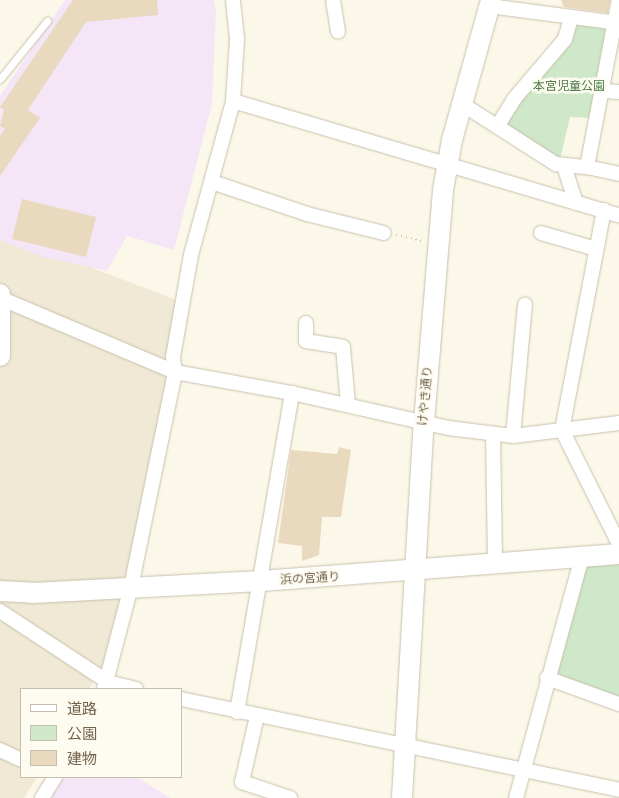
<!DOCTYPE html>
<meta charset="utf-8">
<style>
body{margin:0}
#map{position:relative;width:619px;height:798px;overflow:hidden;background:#fbf8e9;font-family:"Fira Sans Condensed","Noto Sans JP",sans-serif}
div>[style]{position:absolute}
.residential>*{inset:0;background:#efe9d5}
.education>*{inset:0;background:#f5e6f7}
.green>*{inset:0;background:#cee8c9}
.building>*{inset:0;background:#e9d9be}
.path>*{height:2px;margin-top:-1px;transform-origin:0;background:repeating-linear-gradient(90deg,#d3c2a6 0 1px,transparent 0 5px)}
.roads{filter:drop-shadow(0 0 1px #c9c0ad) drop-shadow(0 0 1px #c9c0ad)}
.lane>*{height:7px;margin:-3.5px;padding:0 3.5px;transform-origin:3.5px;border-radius:3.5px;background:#fff}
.street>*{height:14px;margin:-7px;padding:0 7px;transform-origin:7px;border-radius:7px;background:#fff}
.secondary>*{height:20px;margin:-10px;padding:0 10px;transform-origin:10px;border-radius:10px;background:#fff}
span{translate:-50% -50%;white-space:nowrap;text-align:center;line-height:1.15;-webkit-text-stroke:5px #fefbf0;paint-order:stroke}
.park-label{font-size:12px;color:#4e7d4b}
.street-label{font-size:12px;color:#73644f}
.legend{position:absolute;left:20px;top:688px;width:162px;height:90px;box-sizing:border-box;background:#fefbf0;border:1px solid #c6bfb0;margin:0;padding:6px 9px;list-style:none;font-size:15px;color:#73644f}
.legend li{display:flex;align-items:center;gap:10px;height:25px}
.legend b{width:25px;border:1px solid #c6bfb0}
</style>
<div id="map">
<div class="residential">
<div style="clip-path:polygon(0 233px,187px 304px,107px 659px,89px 689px,21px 689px,21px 777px,37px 777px,24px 798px,0 798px)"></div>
</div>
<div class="education">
<div style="clip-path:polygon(65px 0,214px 0,216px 11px,212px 104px,174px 250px,127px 236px,107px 271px,43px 257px,0 240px,0 96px)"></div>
<div style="clip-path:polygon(64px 777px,137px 777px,170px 798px,50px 798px)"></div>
</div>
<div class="green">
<div style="clip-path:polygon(574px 23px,609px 27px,594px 118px,570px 117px,560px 159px,503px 126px)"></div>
<div style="clip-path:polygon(619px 554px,619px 700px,547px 678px,585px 562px)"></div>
</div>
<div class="building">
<div style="clip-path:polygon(73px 0,157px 0,158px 15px,86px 22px,28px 110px,40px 118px,0 176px,0 136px,5px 129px,0 126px,4px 110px,0 107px)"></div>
<div style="clip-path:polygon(561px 0,610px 0,608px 13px,564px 7px)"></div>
<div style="clip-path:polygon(22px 199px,96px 217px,86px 257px,12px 239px)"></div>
<div style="clip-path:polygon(339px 447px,351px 450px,341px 517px,322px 517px,319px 555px,302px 561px,302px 546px,278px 543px,291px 450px,337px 454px)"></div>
</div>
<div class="path">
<div style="left:396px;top:235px;width:28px;rotate:13deg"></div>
</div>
<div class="roads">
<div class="lane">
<div style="left:0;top:79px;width:75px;rotate:-51deg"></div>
</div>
<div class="street">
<div style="left:333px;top:0;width:32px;rotate:81deg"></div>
<div style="left:489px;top:6px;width:131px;rotate:7.5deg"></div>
<div style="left:604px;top:91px;width:15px;rotate:4deg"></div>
<div style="left:233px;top:101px;width:402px;rotate:16.5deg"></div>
<div style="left:462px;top:104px;width:112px;rotate:32.6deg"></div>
<div style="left:556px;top:164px;width:31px;rotate:6deg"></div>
<div style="left:587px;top:167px;width:170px;rotate:-79.2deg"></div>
<div style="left:498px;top:125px;width:31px;rotate:-58deg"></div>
<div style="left:514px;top:99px;width:79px;rotate:-49.6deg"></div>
<div style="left:565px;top:39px;width:22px;rotate:-74deg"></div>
<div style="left:564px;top:166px;width:39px;rotate:72deg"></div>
<div style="left:587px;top:167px;width:33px;rotate:12deg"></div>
<div style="left:212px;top:182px;width:100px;rotate:18.6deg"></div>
<div style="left:307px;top:214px;width:79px;rotate:13.9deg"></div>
<div style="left:604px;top:210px;width:224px;rotate:100.8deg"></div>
<div style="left:562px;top:430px;width:127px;rotate:63.4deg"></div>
<div style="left:541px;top:233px;width:57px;rotate:16.2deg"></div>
<div style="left:0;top:298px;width:190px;rotate:22.9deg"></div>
<div style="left:175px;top:372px;width:119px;rotate:10.2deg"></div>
<div style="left:292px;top:393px;width:160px;rotate:12.6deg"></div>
<div style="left:448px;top:428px;width:65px;rotate:7deg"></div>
<div style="left:513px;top:436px;width:107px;rotate:-7deg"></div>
<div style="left:306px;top:323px;width:18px;rotate:90deg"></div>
<div style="left:306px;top:341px;width:37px;rotate:9deg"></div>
<div style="left:343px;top:347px;width:57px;rotate:85deg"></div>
<div style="left:493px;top:434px;width:130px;rotate:89.1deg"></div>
<div style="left:513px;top:436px;width:132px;rotate:-84.8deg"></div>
<div style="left:0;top:611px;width:129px;rotate:33.3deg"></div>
<div style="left:108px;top:682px;width:29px;rotate:14deg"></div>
<div style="left:547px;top:678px;width:77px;rotate:19.9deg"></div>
<div style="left:104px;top:689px;width:106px;rotate:-75.2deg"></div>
<div style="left:131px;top:587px;width:219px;rotate:-78.4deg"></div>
<div style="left:175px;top:372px;width:15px;rotate:-98deg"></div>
<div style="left:173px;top:357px;width:104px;rotate:-80deg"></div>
<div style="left:191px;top:255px;width:160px;rotate:-74.7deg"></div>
<div style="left:233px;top:101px;width:62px;rotate:-86.3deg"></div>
<div style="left:237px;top:39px;width:39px;rotate:-96deg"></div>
<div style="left:181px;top:699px;width:447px;rotate:11.7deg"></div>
<div style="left:237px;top:712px;width:324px;rotate:-80.2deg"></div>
<div style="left:257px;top:716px;width:68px;rotate:102.8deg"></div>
<div style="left:242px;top:782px;width:51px;rotate:18.4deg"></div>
<div style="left:0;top:750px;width:23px;rotate:25deg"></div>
<div style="left:42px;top:798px;width:25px;rotate:-58deg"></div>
<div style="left:516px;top:798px;width:250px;rotate:-74.7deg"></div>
</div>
<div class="secondary">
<div style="left:0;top:294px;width:62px;rotate:90deg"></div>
<div style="left:0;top:591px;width:33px;rotate:3deg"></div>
<div style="left:33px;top:593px;width:228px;rotate:-3deg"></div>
<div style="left:261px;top:581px;width:359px;rotate:-4.3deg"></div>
<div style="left:402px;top:798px;width:377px;rotate:-86.7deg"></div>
<div style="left:424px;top:422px;width:233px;rotate:-85.3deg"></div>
<div style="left:443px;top:190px;width:51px;rotate:-79.8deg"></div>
<div style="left:452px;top:140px;width:145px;rotate:-74.4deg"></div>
</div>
</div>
<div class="park-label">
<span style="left:569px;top:87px">本宮児童公園</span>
</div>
<div class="street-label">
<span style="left:426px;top:396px;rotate:-85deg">けやき通り</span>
<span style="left:310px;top:579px;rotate:-3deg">浜の宮通り</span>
</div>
<ul class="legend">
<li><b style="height:6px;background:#fff"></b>道路</li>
<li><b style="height:14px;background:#cee8c9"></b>公園</li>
<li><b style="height:14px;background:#e9d9be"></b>建物</li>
</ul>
</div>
